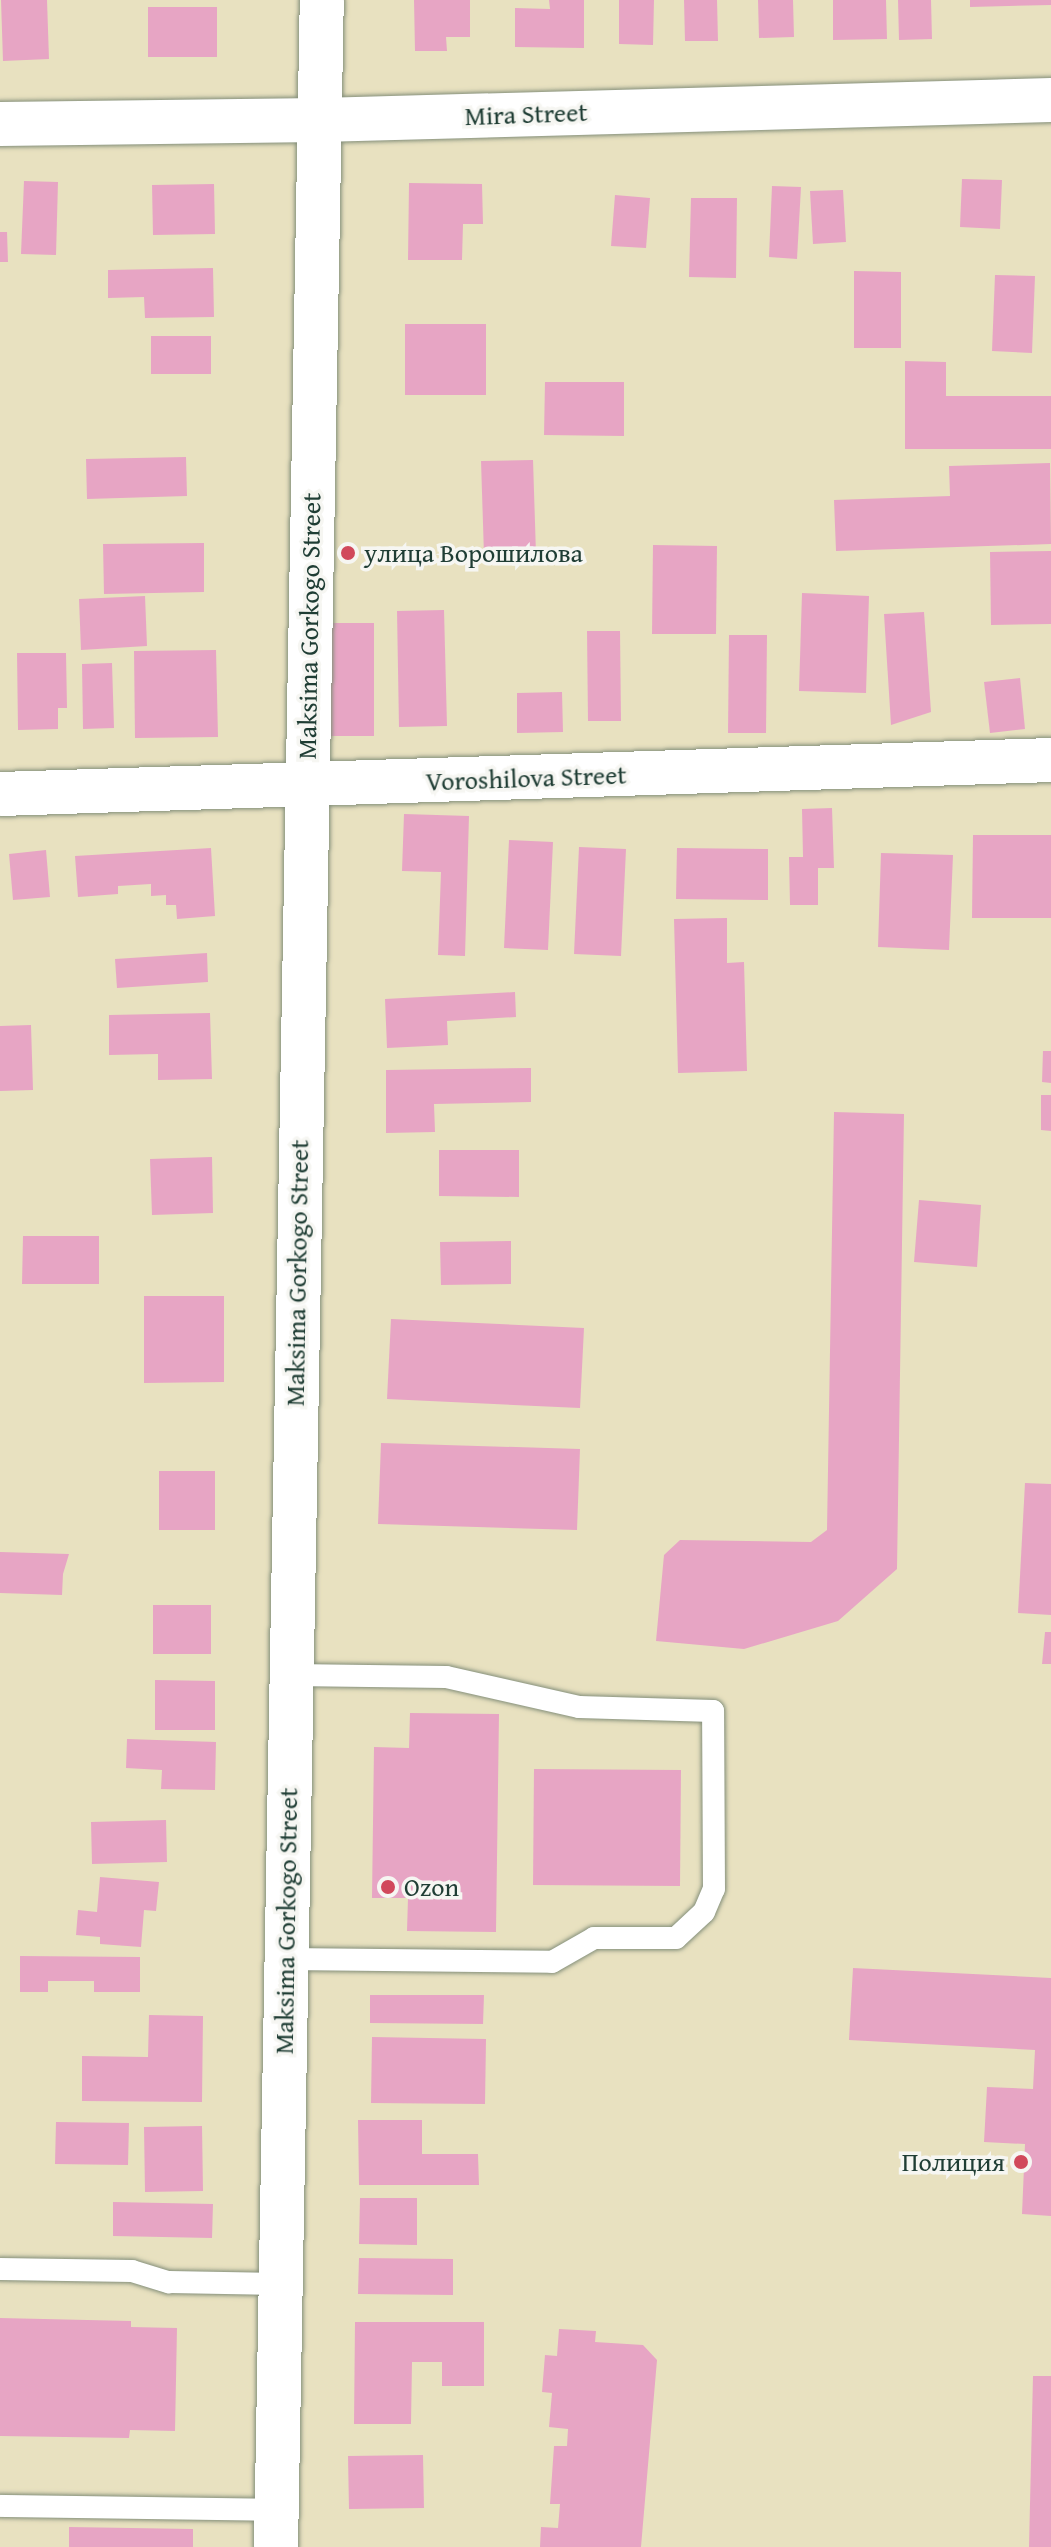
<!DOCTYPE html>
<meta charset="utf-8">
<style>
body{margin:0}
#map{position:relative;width:1051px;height:2547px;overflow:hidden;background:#e8e1c0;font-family:"Gentium Book Plus",serif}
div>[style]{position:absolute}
.building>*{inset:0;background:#e7a5c4}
.roads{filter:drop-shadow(0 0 2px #848f7a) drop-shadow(0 0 2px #848f7a)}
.service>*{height:22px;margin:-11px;padding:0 11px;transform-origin:11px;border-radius:11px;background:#fff}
.minor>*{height:44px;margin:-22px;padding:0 22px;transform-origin:22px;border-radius:22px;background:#fff}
.secondary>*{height:44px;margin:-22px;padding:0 22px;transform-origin:22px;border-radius:22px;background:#fff}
.dots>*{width:22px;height:22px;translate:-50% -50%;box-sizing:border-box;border:4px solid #f6f6f2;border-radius:50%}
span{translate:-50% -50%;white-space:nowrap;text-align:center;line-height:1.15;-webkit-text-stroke:7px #f6f6f2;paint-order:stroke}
.street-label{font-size:26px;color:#1f3d34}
.poi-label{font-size:26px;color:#1f3d34}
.left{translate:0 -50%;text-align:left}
.right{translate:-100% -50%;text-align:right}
</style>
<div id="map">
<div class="building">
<div style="clip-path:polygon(1px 0,47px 0,49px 59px,3px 61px)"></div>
<div style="clip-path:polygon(414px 0,470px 0,470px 37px,446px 37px,447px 51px,415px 51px)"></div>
<div style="clip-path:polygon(549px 0,584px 0,584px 48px,515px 47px,515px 8px,550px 9px)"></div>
<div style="clip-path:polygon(619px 0,654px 0,653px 45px,619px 44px)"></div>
<div style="clip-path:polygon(684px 0,717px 0,718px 41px,685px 41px)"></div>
<div style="clip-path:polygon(758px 0,793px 0,794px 37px,759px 38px)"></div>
<div style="clip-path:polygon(833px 0,886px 0,887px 39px,833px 40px)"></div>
<div style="clip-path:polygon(898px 0,931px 0,932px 39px,899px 40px)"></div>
<div style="clip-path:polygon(970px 0,1051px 0,1051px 5px,970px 7px)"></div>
<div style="clip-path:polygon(148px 7px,217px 7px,217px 57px,148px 57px)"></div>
<div style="clip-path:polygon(962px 179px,1002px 180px,1000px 229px,960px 227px)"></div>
<div style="clip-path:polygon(24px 181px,58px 182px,56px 255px,21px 254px)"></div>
<div style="clip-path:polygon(409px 183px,482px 184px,483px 224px,463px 224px,462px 260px,408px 260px)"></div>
<div style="clip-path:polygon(214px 184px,215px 234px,153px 235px,152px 185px)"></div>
<div style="clip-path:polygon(772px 186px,801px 187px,797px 259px,769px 257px)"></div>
<div style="clip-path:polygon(843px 190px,846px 242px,813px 244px,810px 191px)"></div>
<div style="clip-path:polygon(615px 195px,650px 198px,646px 248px,611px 246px)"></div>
<div style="clip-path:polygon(691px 198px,737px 198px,736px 278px,689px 277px)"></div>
<div style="clip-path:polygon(0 232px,7px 232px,8px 262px,0 262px)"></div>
<div style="clip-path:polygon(213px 268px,214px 317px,145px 318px,144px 297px,108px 298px,108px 270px)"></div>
<div style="clip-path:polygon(854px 271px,901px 272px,901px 348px,854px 348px)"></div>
<div style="clip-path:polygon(995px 275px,1035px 276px,1032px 353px,992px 351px)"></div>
<div style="clip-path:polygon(405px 324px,486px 324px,486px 395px,405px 395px)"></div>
<div style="clip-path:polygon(151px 336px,211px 336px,211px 374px,151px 374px)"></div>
<div style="clip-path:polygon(905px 361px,946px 362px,946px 396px,1051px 396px,1051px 449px,905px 449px)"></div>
<div style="clip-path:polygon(545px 382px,624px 382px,624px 436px,544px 435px)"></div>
<div style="clip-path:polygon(186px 457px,187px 496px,87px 499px,86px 459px)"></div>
<div style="clip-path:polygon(533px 460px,536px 554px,484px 555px,481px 461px)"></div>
<div style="clip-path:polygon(1050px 463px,1051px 544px,836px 551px,834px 500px,950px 496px,949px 466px)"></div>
<div style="clip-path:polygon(204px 543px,204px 592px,104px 594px,103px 544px)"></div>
<div style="clip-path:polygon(653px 545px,717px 546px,716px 634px,652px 634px)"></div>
<div style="clip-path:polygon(1051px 551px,1051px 624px,991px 625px,990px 552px)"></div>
<div style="clip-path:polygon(802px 593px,869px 596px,866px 693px,799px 691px)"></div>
<div style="clip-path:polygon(145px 596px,147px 646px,81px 650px,79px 599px)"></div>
<div style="clip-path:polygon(444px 610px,447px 726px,399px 727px,397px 611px)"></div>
<div style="clip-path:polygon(924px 612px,931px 712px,891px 725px,884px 614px)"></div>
<div style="clip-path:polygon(330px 623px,374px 623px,374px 736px,330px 736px)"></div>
<div style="clip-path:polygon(587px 631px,620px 631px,621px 721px,588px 721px)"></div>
<div style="clip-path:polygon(729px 635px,767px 635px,766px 733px,728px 733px)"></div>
<div style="clip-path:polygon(216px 650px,218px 737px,135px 738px,134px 651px)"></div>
<div style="clip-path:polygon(17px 653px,66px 653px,67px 708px,58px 708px,58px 729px,18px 730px)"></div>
<div style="clip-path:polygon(112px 663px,114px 728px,83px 729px,82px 664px)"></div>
<div style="clip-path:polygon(1020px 678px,1025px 729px,990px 733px,984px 682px)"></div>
<div style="clip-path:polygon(562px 692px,563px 732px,517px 733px,517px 693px)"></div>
<div style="clip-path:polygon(832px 808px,834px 868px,818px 868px,818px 905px,790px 905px,789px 857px,803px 857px,802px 809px)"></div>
<div style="clip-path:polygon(404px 814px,469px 816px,465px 956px,438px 955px,441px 872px,402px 871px)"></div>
<div style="clip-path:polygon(973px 835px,1051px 835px,1051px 918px,972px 918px)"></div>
<div style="clip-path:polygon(509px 840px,553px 842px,548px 950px,504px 948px)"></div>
<div style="clip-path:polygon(579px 847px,626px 849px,621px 956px,574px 954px)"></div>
<div style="clip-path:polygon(211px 848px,215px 916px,177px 919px,176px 905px,166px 905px,166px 895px,151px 896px,151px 884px,118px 886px,118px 894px,78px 897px,75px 856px)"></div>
<div style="clip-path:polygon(677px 848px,768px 849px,768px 900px,676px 899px)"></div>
<div style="clip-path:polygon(46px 850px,50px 897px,13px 900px,9px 854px)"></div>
<div style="clip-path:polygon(881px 853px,953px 855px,949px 950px,878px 947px)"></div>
<div style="clip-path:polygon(727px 918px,727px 963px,744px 962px,747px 1071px,678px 1073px,674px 919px)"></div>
<div style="clip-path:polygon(207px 953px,208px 982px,117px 988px,115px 959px)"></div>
<div style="clip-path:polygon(515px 992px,516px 1017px,447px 1021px,448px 1045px,387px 1048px,385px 999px)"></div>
<div style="clip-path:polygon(210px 1013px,212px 1079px,158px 1080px,158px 1054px,109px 1055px,109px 1015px)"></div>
<div style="clip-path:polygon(31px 1025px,33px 1090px,0 1091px,0 1026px)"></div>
<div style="clip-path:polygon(1043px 1051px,1051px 1051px,1051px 1083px,1042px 1082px)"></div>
<div style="clip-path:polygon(531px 1068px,531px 1102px,434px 1104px,435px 1132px,386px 1133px,386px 1070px)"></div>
<div style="clip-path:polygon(1041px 1095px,1051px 1095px,1051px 1131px,1041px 1130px)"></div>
<div style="clip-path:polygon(834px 1112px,904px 1114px,897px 1569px,838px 1621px,744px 1649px,656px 1641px,664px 1555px,680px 1540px,811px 1542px,827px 1530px)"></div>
<div style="clip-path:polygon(439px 1150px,519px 1150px,519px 1197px,439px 1196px)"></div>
<div style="clip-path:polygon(212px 1157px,213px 1213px,152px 1215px,150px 1159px)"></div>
<div style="clip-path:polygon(919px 1200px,981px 1205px,977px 1267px,914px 1262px)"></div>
<div style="clip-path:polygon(23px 1236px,99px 1236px,99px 1284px,22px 1284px)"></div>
<div style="clip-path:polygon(511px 1241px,511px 1284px,441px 1285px,440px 1242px)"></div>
<div style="clip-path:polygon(144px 1296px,224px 1296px,224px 1382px,144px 1383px)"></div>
<div style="clip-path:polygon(391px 1319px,584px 1328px,580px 1408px,387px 1399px)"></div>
<div style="clip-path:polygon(381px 1443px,580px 1449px,577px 1530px,378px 1524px)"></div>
<div style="clip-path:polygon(159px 1471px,215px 1471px,215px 1530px,159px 1530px)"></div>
<div style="clip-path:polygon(1025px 1483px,1051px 1484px,1051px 1615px,1018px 1613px)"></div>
<div style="clip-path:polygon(0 1552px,69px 1554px,63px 1574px,62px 1595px,0 1593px)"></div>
<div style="clip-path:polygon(153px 1605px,211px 1605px,211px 1654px,153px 1654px)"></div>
<div style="clip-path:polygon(1045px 1632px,1051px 1632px,1051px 1664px,1042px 1664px)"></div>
<div style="clip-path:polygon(155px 1680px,215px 1681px,215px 1730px,155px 1730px)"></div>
<div style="clip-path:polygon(410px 1713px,499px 1714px,496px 1932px,407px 1931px,408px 1898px,372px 1898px,374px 1747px,409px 1748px)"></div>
<div style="clip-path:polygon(127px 1739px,216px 1742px,215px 1790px,161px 1789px,162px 1770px,126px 1768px)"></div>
<div style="clip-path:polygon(534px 1769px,681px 1770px,680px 1886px,533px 1885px)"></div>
<div style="clip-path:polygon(166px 1820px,167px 1862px,92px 1864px,91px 1822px)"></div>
<div style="clip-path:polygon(100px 1877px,159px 1882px,156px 1911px,144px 1910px,141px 1947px,100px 1944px,100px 1937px,76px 1935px,78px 1910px,97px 1912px)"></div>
<div style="clip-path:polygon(20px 1956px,140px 1957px,140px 1992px,94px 1992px,94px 1981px,48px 1981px,48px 1992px,20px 1992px)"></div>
<div style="clip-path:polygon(853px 1968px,1051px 1978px,1051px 2216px,1022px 2214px,1025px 2144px,984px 2142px,987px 2087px,1033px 2089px,1035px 2050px,849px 2040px)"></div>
<div style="clip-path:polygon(370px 1995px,484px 1995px,483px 2024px,370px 2023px)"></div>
<div style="clip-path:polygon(149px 2015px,203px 2016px,202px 2102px,82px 2101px,82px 2056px,148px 2057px)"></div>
<div style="clip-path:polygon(372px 2037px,486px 2039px,485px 2104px,371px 2103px)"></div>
<div style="clip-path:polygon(358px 2120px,422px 2120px,422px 2154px,478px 2154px,479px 2185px,359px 2185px)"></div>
<div style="clip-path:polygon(56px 2122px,129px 2123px,128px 2165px,55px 2164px)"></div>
<div style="clip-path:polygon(202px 2126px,203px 2191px,145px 2192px,144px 2127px)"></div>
<div style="clip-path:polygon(360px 2198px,417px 2198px,417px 2245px,359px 2244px)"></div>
<div style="clip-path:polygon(113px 2202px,213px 2204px,212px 2238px,113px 2236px)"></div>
<div style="clip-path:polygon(359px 2258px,453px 2259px,453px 2295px,358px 2294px)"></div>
<div style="clip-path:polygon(0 2318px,131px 2321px,131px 2327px,177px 2328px,175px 2431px,130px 2430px,129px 2438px,0 2436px)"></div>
<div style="clip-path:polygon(355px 2322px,484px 2322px,484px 2386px,442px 2386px,442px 2362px,412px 2362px,411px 2424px,354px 2424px)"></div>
<div style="clip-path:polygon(559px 2329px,596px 2331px,595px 2342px,643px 2345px,657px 2360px,641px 2547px,540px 2547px,541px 2527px,558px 2528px,560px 2504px,550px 2504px,554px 2446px,567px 2446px,568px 2429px,549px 2427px,552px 2393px,542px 2392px,545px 2355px,557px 2356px)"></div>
<div style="clip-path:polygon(1033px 2376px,1051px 2376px,1051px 2547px,1029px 2547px)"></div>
<div style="clip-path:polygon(423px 2455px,424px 2508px,349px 2509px,348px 2456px)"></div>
<div style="clip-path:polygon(69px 2527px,193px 2529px,193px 2547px,69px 2547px)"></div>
</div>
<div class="roads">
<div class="service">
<div style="left:286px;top:1959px;width:266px;rotate:0.6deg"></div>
<div style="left:552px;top:1962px;width:48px;rotate:-29.7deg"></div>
<div style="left:594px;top:1938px;width:82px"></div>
<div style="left:676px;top:1938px;width:38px;rotate:-43deg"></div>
<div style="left:704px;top:1912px;width:25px;rotate:-67deg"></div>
<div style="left:714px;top:1889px;width:178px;rotate:-90.3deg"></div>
<div style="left:713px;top:1711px;width:134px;rotate:-178.3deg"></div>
<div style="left:579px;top:1707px;width:136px;rotate:-167.3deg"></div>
<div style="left:446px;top:1677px;width:155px;rotate:-179.3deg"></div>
<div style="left:0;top:2269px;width:132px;rotate:0.9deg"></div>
<div style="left:132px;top:2271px;width:39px;rotate:17deg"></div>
<div style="left:169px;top:2282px;width:111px;rotate:1deg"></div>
<div style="left:0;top:2506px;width:276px;rotate:0.8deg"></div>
</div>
<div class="minor">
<div style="left:0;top:124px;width:320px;rotate:-0.7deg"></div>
<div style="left:320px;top:120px;width:731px;rotate:-1.57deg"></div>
<div style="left:0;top:794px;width:1052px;rotate:-1.85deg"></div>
</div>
<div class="secondary">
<div style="left:276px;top:2547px;width:2547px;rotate:-88.97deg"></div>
</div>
</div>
<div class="dots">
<div style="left:348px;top:553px;background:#d1495b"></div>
<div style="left:388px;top:1887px;background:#d1495b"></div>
<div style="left:1021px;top:2162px;background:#d1495b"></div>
</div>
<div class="street-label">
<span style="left:526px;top:114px;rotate:-2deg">Mira Street</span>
<span style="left:309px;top:626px;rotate:-89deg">Maksima Gorkogo Street</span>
<span style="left:526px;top:778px;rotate:-2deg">Voroshilova Street</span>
<span style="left:297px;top:1273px;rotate:-89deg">Maksima Gorkogo Street</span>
<span style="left:286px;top:1921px;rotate:-89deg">Maksima Gorkogo Street</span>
</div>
<div class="poi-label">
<span class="left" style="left:364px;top:553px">улица Ворошилова</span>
<span class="left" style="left:404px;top:1887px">Ozon</span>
<span class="right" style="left:1005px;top:2162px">Полиция</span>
</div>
</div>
